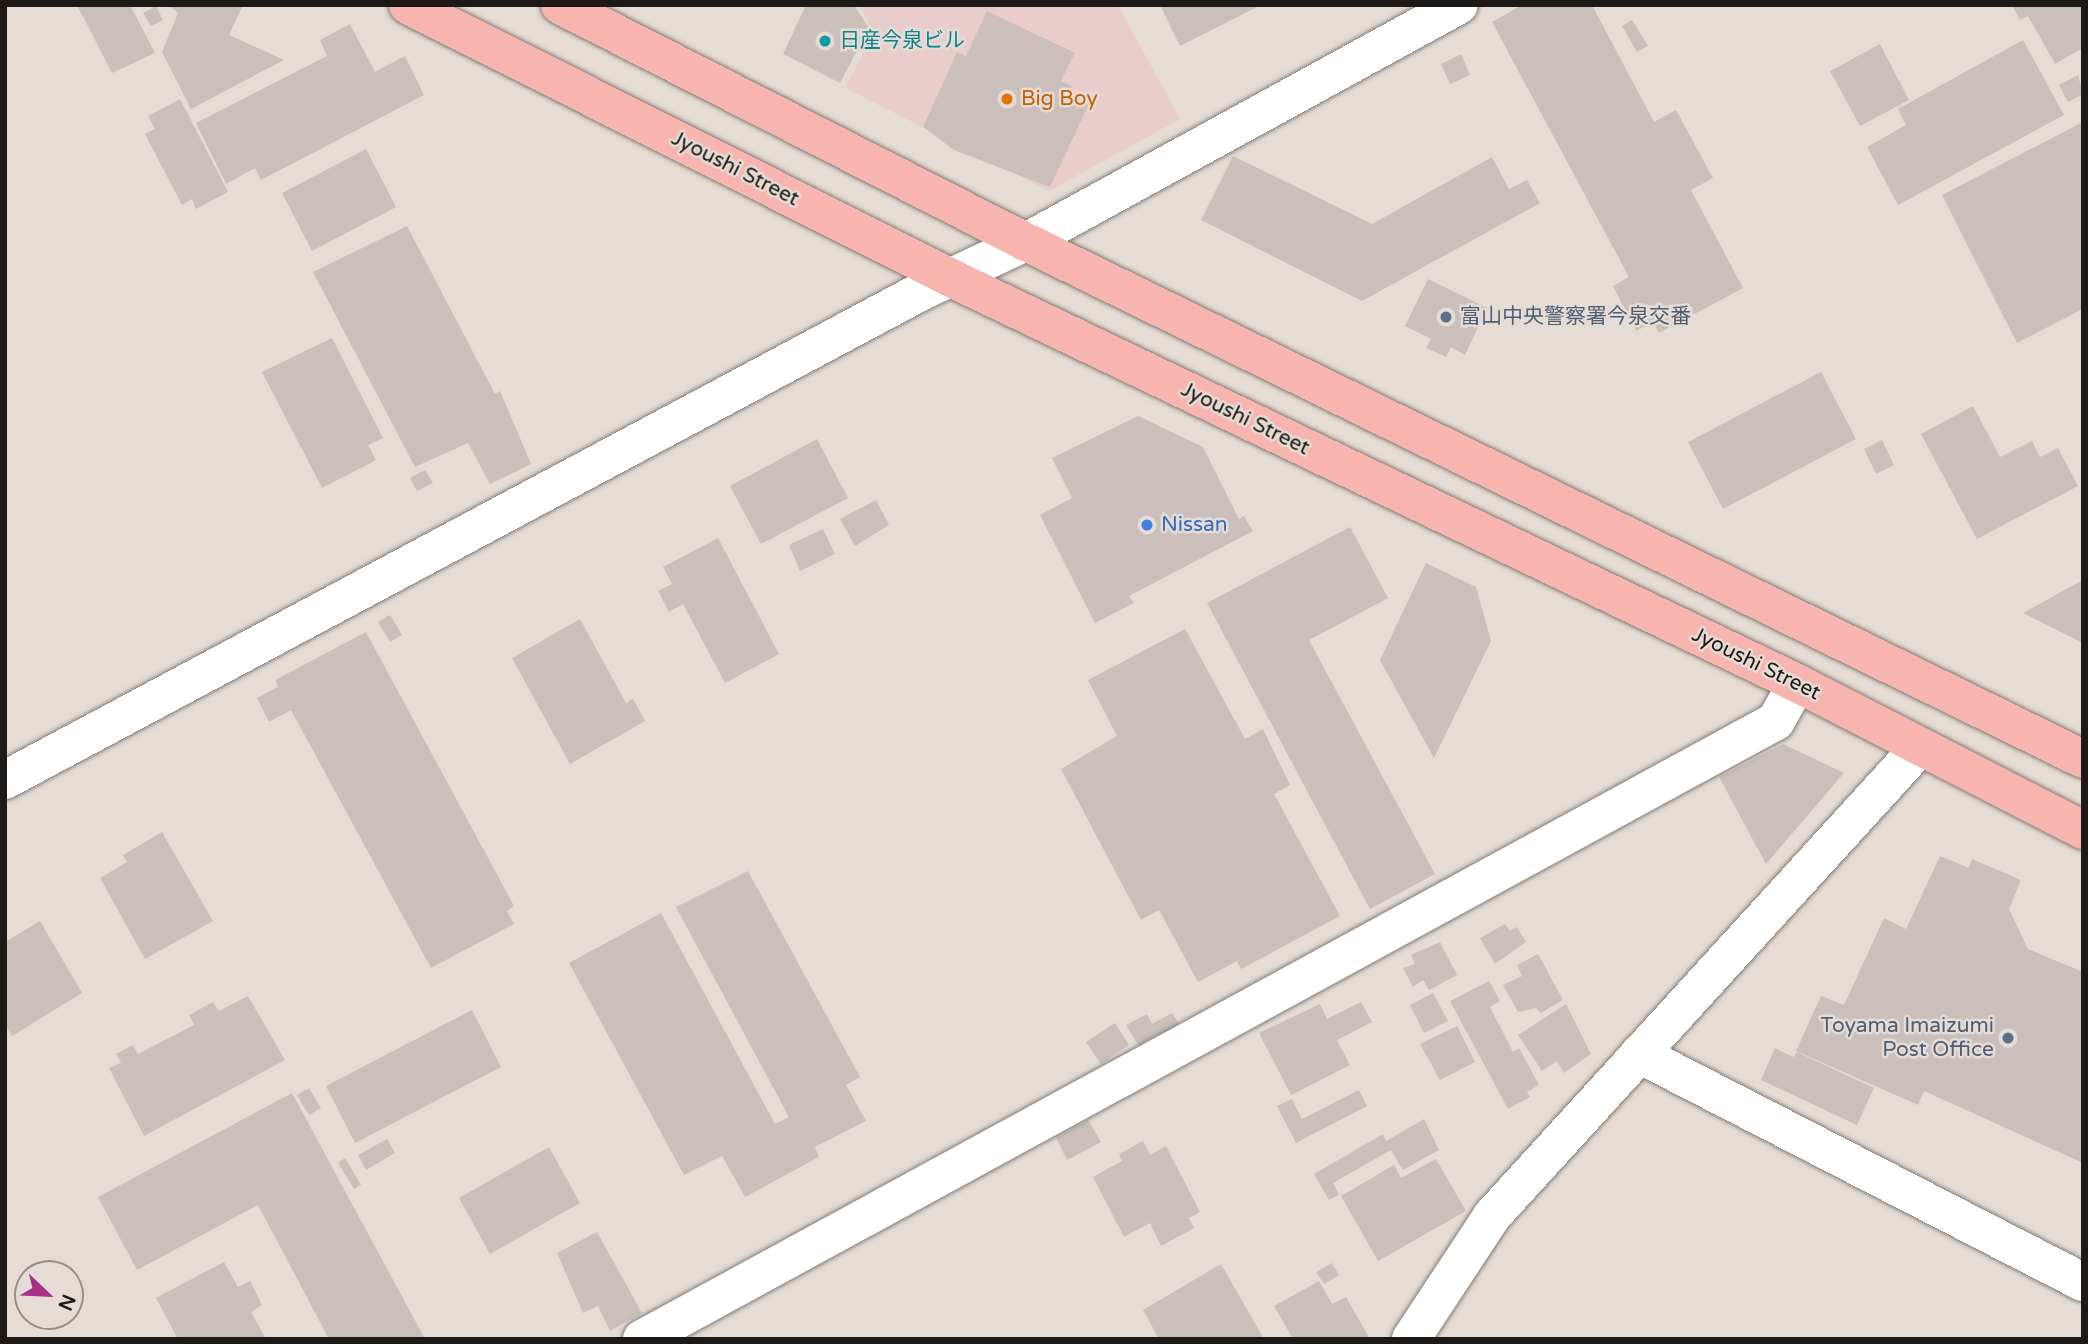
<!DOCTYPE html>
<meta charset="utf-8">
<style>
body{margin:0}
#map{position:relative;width:2088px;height:1344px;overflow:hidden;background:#e5dcd5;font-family:"Varela Round","Noto Sans JP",sans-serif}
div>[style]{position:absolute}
.commercial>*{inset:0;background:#e8cdcc}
.building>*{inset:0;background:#cabfbb}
.roads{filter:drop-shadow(0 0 2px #827b74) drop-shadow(0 0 2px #827b74)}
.minor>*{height:38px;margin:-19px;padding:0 19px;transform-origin:19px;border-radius:19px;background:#fff}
.tertiary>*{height:38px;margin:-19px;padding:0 19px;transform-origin:19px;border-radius:19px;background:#fff}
.trunk>*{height:38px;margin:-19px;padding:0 19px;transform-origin:19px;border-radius:19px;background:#f8b4ae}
.dots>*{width:19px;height:19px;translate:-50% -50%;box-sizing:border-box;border:4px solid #e5dcd5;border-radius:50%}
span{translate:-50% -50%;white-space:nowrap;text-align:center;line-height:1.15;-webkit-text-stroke:5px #e5dcd5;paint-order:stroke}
.culture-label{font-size:21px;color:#0d838f}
.left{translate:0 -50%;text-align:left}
.food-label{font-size:21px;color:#c56008}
.street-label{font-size:21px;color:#1c1916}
.service-label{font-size:21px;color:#4e5e75}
.right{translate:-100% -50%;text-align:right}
.shop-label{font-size:21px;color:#366cbe}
.frame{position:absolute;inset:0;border:7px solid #1c1916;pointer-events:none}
.north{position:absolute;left:14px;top:1260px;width:70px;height:70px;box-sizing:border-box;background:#e5dcd5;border:2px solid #958e89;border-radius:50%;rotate:113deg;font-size:19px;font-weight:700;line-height:28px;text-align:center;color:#1c1916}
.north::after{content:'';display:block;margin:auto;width:24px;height:32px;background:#aa3187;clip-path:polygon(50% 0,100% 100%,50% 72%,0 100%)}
</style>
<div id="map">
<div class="commercial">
<div style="clip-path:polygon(859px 5px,1118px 5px,1180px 119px,1049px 191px,845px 88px,874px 32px)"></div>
</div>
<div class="building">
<div style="clip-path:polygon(77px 5px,130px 5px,155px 53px,112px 73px)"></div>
<div style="clip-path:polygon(168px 5px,243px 5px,229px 35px,284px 60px,191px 109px,162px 52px,178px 13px)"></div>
<div style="clip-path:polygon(806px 5px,854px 5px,869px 28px,840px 83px,783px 54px)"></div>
<div style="clip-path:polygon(1160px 5px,1261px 5px,1180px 46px)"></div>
<div style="clip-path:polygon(1522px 5px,1592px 5px,1654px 122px,1676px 110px,1713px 178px,1691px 190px,1743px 288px,1659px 333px,1653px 322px,1636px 331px,1613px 286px,1629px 277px,1492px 22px)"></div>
<div style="clip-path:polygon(2012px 5px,2083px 5px,2083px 48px,2055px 64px,2028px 16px,2020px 20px)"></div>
<div style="clip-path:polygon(156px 6px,163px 20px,151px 26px,143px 13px)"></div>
<div style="clip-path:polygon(987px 11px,1075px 53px,1061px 81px,1072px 86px,1067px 94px,1089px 104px,1050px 187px,954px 150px,923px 127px,957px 52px,966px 56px)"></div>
<div style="clip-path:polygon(1632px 20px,1648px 46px,1637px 52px,1622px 26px)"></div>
<div style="clip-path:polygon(350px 24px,375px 72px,405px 56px,424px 95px,261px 180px,255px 168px,226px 184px,196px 123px,327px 56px,320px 40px)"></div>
<div style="clip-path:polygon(2023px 40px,2064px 115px,1898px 205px,1867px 147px,1906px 125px,1898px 109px)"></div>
<div style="clip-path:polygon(1880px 44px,1909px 100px,1860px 126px,1830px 71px)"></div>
<div style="clip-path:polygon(1461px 54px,1470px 75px,1450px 84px,1441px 64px)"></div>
<div style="clip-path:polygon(2078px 75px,2083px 94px,2068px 102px,2059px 85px)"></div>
<div style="clip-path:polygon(180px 99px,228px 192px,196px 209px,192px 199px,182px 205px,145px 134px,155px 129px,148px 116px)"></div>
<div style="clip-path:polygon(2083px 122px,2083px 309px,2017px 343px,1942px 195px)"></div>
<div style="clip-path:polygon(366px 149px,396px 207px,312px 251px,282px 193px)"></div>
<div style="clip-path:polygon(1233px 156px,1372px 224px,1492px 157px,1509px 189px,1527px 180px,1540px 203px,1362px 301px,1201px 220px)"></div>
<div style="clip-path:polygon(407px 226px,495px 394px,500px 391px,531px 464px,490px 484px,468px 443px,415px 467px,313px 272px)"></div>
<div style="clip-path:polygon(1428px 279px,1487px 308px,1465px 355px,1451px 347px,1446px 357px,1426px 348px,1431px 339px,1405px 326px)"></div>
<div style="clip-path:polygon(332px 338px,383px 438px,368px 445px,376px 460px,322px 488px,262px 372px)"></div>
<div style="clip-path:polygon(1821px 372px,1856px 439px,1723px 509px,1688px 442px)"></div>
<div style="clip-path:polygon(1973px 406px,2000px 457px,2032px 441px,2040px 457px,2058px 448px,2078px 486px,1977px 539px,1921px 434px)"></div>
<div style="clip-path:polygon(1138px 416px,1203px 447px,1239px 519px,1244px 516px,1253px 531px,1129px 596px,1134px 603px,1095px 623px,1040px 515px,1072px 498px,1052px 458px)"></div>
<div style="clip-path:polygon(817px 439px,848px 498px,761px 544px,730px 486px)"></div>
<div style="clip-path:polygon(1882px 440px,1894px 465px,1876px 474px,1864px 449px)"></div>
<div style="clip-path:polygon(425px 470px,433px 483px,417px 491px,410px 478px)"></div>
<div style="clip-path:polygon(876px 500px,889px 525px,855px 546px,840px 519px)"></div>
<div style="clip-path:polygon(1350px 527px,1388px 598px,1309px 640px,1435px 874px,1370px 909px,1207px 603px)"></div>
<div style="clip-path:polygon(823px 529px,835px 554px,800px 571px,789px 545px)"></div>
<div style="clip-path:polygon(718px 538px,779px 654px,725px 683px,683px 604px,669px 612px,658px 591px,672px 584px,663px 567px)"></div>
<div style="clip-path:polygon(1426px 563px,1476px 587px,1491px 641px,1434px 758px,1380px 660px)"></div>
<div style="clip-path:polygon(2083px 580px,2083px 643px,2023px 613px)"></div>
<div style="clip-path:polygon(390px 615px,402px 635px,390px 642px,378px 622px)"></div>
<div style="clip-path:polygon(580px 619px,626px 703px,633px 699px,645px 721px,570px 764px,512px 658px)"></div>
<div style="clip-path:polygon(1185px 629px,1245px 739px,1263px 729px,1290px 785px,1274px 794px,1340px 916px,1241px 969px,1237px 961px,1198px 982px,1159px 910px,1141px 920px,1061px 769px,1117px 736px,1088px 680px)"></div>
<div style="clip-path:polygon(366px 632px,514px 906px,507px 911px,514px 924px,431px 968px,291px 710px,269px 722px,257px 698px,278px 687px,275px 680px)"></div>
<div style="clip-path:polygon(1783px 744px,1844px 773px,1766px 864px,1719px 777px)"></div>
<div style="clip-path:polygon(162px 832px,213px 921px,145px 959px,100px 878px,127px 862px,123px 855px)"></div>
<div style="clip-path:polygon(1940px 856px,1969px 868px,1972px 859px,2021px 880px,2009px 909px,2028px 949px,2083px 972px,2083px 1163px,1924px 1091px,1918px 1105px,1796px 1051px,1821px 996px,1844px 1005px,1884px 918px,1906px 929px)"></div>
<div style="clip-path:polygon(748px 871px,860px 1077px,846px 1085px,866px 1121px,815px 1147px,819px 1157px,745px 1197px,722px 1156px,684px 1175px,569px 963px,661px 913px,775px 1124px,789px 1117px,676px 907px)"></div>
<div style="clip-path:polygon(40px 921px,82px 993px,12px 1036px,5px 1025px,5px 942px)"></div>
<div style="clip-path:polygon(1505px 924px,1510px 931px,1517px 927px,1526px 942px,1495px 964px,1480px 938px)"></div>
<div style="clip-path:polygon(1440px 942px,1457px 975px,1429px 990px,1423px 980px,1413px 987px,1403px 968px,1415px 964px,1411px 955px)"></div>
<div style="clip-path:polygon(1538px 954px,1563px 1000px,1541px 1013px,1536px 1008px,1518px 1012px,1503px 985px,1522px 976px,1517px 965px)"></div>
<div style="clip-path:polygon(1489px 981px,1500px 1001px,1490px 1007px,1513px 1052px,1519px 1048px,1539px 1085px,1527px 1092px,1530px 1097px,1508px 1109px,1450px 1001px)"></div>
<div style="clip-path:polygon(1433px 993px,1448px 1021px,1424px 1033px,1410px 1005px)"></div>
<div style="clip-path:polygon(248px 996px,285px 1060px,144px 1136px,109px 1068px,121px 1063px,116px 1054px,133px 1045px,138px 1054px,194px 1025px,189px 1015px,213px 1002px,219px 1011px)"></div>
<div style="clip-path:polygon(1361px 1002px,1372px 1022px,1337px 1040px,1350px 1065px,1291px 1095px,1259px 1033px,1320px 1004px,1327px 1019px)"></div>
<div style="clip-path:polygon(1566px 1004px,1591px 1054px,1564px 1073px,1557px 1061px,1542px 1071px,1518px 1035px)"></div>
<div style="clip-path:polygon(472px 1010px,501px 1067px,355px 1143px,326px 1086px)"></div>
<div style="clip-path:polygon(1172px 1013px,1179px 1024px,1138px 1045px,1126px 1025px,1147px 1014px,1152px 1024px)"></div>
<div style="clip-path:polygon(1115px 1023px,1129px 1045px,1101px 1064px,1086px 1042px)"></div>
<div style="clip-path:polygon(1457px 1026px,1475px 1062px,1440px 1080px,1420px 1044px)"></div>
<div style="clip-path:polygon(1775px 1048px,1793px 1057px,1797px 1052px,1874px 1088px,1857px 1125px,1761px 1080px)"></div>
<div style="clip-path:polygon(309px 1088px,321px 1108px,309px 1115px,297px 1095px)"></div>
<div style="clip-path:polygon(1359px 1090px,1367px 1106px,1296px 1143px,1277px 1106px,1292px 1099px,1302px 1119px)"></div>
<div style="clip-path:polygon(292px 1093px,425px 1339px,329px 1339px,258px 1205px,137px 1270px,98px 1197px)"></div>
<div style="clip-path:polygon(1424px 1119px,1439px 1150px,1403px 1170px,1391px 1150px,1333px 1183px,1339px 1195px,1329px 1200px,1314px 1174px,1383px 1134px,1386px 1141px)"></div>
<div style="clip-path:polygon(1088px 1120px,1101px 1142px,1067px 1160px,1056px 1138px)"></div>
<div style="clip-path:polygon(387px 1139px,395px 1153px,366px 1170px,358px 1155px)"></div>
<div style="clip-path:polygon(1143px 1141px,1150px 1155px,1166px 1146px,1200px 1212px,1189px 1218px,1194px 1228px,1161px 1246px,1150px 1223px,1124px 1237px,1093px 1177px,1122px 1161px,1119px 1154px)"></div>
<div style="clip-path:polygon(549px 1147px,580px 1203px,490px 1254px,459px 1198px)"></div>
<div style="clip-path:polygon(345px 1158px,361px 1185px,354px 1189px,338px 1163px)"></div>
<div style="clip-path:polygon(1436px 1159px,1466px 1211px,1378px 1261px,1341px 1196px,1394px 1165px,1401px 1178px)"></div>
<div style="clip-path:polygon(597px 1232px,642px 1313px,610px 1331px,598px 1306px,583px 1313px,557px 1253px)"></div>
<div style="clip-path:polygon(224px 1262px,238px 1287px,250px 1281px,262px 1305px,251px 1312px,266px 1339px,178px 1339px,156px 1298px)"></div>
<div style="clip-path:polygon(1332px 1263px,1339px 1275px,1324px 1284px,1316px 1272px)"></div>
<div style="clip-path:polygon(1221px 1264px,1264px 1339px,1159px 1339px,1143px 1310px)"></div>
<div style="clip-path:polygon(1319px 1281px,1332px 1304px,1346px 1297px,1370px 1339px,1293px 1339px,1274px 1306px)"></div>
</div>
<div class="roads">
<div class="minor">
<div style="left:1026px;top:242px;width:493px;rotate:-28.7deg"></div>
<div style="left:1639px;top:1054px;width:499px;rotate:27.2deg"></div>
<div style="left:642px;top:1339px;width:1291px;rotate:-28.59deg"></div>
<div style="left:1776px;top:721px;width:43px;rotate:-61.1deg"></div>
<div style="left:1411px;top:1339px;width:147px;rotate:-56.6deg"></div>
<div style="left:1492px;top:1216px;width:634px;rotate:-47.62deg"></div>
</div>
<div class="tertiary">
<div style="left:5px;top:780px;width:1037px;rotate:-28.07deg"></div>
<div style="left:920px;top:292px;width:117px;rotate:-25.3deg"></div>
</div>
<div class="trunk">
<div style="left:408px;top:5px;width:608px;rotate:26.69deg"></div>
<div style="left:951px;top:278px;width:938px;rotate:25.58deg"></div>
<div style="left:1797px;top:683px;width:322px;rotate:27.2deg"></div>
<div style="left:560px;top:5px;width:523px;rotate:26.96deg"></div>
<div style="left:1026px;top:242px;width:1177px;rotate:26.06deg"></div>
</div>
</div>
<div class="dots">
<div style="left:825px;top:41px;background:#0f9aa8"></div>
<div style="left:1007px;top:99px;background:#e8710a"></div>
<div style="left:1446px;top:317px;background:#5c6f8a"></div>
<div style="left:1147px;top:525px;background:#3f7fe0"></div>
<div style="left:2008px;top:1038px;background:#5c6f8a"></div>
</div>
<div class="culture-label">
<span class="left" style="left:839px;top:41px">日産今泉ビル</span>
</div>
<div class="food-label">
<span class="left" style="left:1021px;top:99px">Big Boy</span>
</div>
<div class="street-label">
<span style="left:735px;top:169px;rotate:27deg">Jyoushi Street</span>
<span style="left:1245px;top:419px;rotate:26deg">Jyoushi Street</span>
<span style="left:1756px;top:664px;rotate:26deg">Jyoushi Street</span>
</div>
<div class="service-label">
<span class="left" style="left:1460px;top:317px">富山中央警察署今泉交番</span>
<span class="right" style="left:1994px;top:1038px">Toyama Imaizumi<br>Post Office</span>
</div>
<div class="shop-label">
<span class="left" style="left:1161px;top:525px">Nissan</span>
</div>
<div class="frame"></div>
<div class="north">N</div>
</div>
